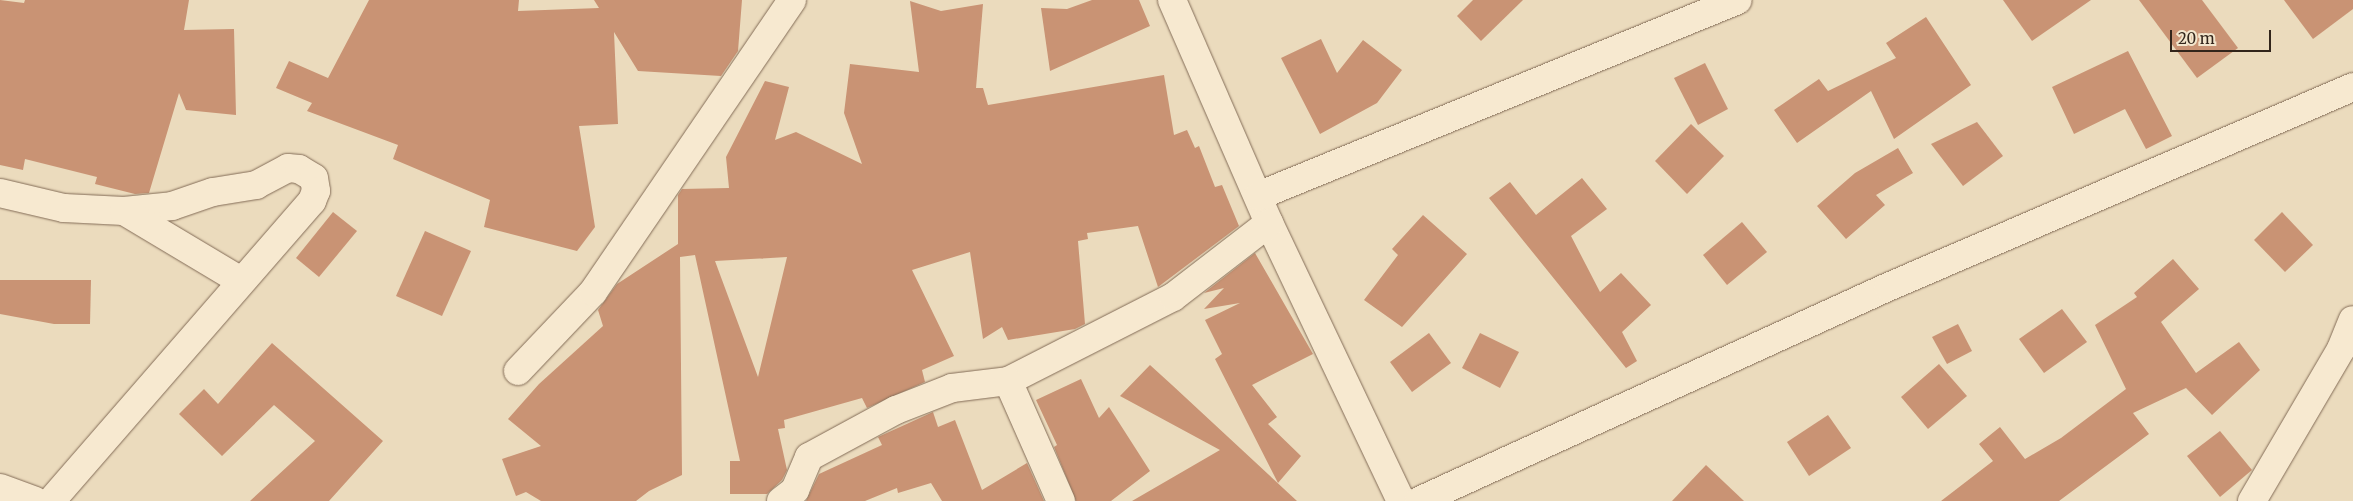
<!DOCTYPE html>
<style>
body{margin:0}
#map{position:relative;width:2353px;height:501px;overflow:hidden;background:#ebdbbd;font-family:Merriweather,serif}
div>[style]{position:absolute}
.building>*{inset:0;background:#c99374}
.roads{filter:drop-shadow(0 0 1px #836c57) drop-shadow(0 0 1px #836c57)}
.minor>*{height:28px;margin:-14px;padding:0 14px;transform-origin:14px;border-radius:14px;background:#f7e9d0}
span{translate:-50% -50%;white-space:nowrap;text-align:center;line-height:1.15;-webkit-text-stroke:4.5px #f3e6cd;paint-order:stroke}
.scale{position:absolute;left:2170px;top:30px;width:101px;height:22px;box-sizing:border-box;border:2px solid #32251b;border-top:0;padding-left:6px;font-size:15px;line-height:18px;white-space:nowrap;color:#32251b;-webkit-text-stroke:4px #f3e6cd;paint-order:stroke}
</style>
<div id="map">
<div class="building">
<div style="clip-path:polygon(0 0,24px 3px,25px 0,189px 0,184px 30px,234px 29px,236px 115px,186px 110px,179px 93px,149px 193px,135px 194px,95px 184px,97px 177px,25px 159px,23px 170px,0 165px)"></div>
<div style="clip-path:polygon(369px 0,519px 0,518px 11px,599px 8px,594px 0,742px 0,738px 51px,721px 76px,638px 71px,614px 32px,618px 124px,579px 126px,595px 227px,577px 251px,484px 227px,490px 200px,393px 159px,398px 145px,307px 111px,312px 103px,276px 88px,289px 61px,328px 78px)"></div>
<div style="clip-path:polygon(1092px 0,1139px 0,1150px 26px,1050px 71px,1041px 8px,1067px 9px)"></div>
<div style="clip-path:polygon(1473px 0,1523px 0,1481px 41px,1457px 16px)"></div>
<div style="clip-path:polygon(2003px 0,2091px 0,2032px 41px)"></div>
<div style="clip-path:polygon(2139px 0,2202px 0,2238px 48px,2197px 78px)"></div>
<div style="clip-path:polygon(2284px 0,2353px 0,2353px 9px,2313px 39px)"></div>
<div style="clip-path:polygon(evenodd,910px 1px,941px 11px,983px 4px,976px 88px,983px 88px,988px 105px,1164px 75px,1174px 135px,1187px 130px,1195px 148px,1199px 146px,1215px 187px,1222px 185px,1239px 226px,1158px 287px,1138px 226px,1087px 233px,1088px 239px,1078px 241px,1085px 324px,1075px 329px,1008px 340px,1002px 327px,983px 339px,970px 252px,912px 270px,954px 356px,922px 370px,925px 382px,867px 408px,862px 398px,784px 420px,785px 428px,778px 429px,787px 470px,782px 480px,767px 494px,730px 494px,730px 461px,740px 461px,695px 255px,680px 257px,682px 475px,649px 491px,636px 501px,541px 501px,526px 492px,516px 496px,502px 459px,541px 446px,508px 419px,539px 384px,603px 326px,598px 310px,617px 284px,678px 244px,678px 195px,682px 189px,729px 188px,726px 157px,765px 81px,789px 87px,775px 140px,796px 132px,862px 164px,844px 113px,850px 64px,919px 72px,910px 1px,787px 257px,758px 377px,715px 261px,787px 257px)"></div>
<div style="clip-path:polygon(1926px 17px,1971px 85px,1894px 139px,1871px 91px,1797px 143px,1774px 110px,1819px 79px,1828px 91px,1896px 58px,1886px 43px)"></div>
<div style="clip-path:polygon(1321px 39px,1337px 73px,1363px 40px,1402px 70px,1377px 103px,1320px 134px,1281px 58px)"></div>
<div style="clip-path:polygon(2128px 51px,2172px 136px,2146px 149px,2125px 109px,2074px 134px,2052px 87px)"></div>
<div style="clip-path:polygon(1705px 63px,1728px 109px,1698px 125px,1674px 78px)"></div>
<div style="clip-path:polygon(1977px 122px,2003px 156px,1963px 186px,1931px 144px)"></div>
<div style="clip-path:polygon(1691px 124px,1724px 156px,1687px 194px,1655px 161px)"></div>
<div style="clip-path:polygon(1898px 148px,1913px 173px,1876px 195px,1885px 205px,1846px 239px,1817px 206px,1855px 173px)"></div>
<div style="clip-path:polygon(1582px 178px,1607px 209px,1571px 236px,1600px 292px,1621px 273px,1651px 305px,1622px 332px,1637px 361px,1626px 368px,1489px 198px,1510px 182px,1536px 215px)"></div>
<div style="clip-path:polygon(333px 212px,357px 231px,319px 277px,296px 258px)"></div>
<div style="clip-path:polygon(2282px 212px,2313px 245px,2285px 272px,2254px 240px)"></div>
<div style="clip-path:polygon(1423px 215px,1467px 254px,1402px 327px,1364px 300px,1398px 255px,1392px 249px)"></div>
<div style="clip-path:polygon(1742px 222px,1767px 252px,1727px 285px,1703px 255px)"></div>
<div style="clip-path:polygon(425px 231px,471px 251px,442px 316px,396px 296px)"></div>
<div style="clip-path:polygon(1255px 253px,1313px 354px,1252px 385px,1277px 417px,1268px 424px,1301px 456px,1278px 483px,1215px 359px,1222px 354px,1205px 320px,1240px 303px,1204px 309px,1224px 288px,1204px 293px)"></div>
<div style="clip-path:polygon(2173px 259px,2199px 289px,2161px 322px,2196px 373px,2239px 342px,2260px 370px,2212px 415px,2186px 388px,2133px 413px,2149px 434px,2059px 501px,1941px 501px,1993px 461px,1979px 444px,2000px 427px,2025px 459px,2061px 438px,2126px 389px,2095px 325px,2137px 297px,2134px 293px)"></div>
<div style="clip-path:polygon(0 280px,91px 280px,90px 324px,54px 324px,0 314px)"></div>
<div style="clip-path:polygon(2062px 309px,2087px 342px,2044px 373px,2019px 339px)"></div>
<div style="clip-path:polygon(1958px 324px,1972px 351px,1947px 364px,1932px 337px)"></div>
<div style="clip-path:polygon(1429px 333px,1451px 363px,1412px 392px,1390px 362px)"></div>
<div style="clip-path:polygon(1480px 333px,1519px 352px,1500px 388px,1462px 368px)"></div>
<div style="clip-path:polygon(272px 343px,383px 441px,329px 501px,250px 501px,315px 441px,274px 405px,222px 456px,179px 414px,204px 389px,218px 404px)"></div>
<div style="clip-path:polygon(1939px 364px,1967px 396px,1928px 429px,1901px 397px)"></div>
<div style="clip-path:polygon(1150px 365px,1172px 385px,1297px 501px,1132px 501px,1220px 450px,1120px 396px)"></div>
<div style="clip-path:polygon(1081px 379px,1099px 418px,1109px 407px,1150px 471px,1111px 501px,1076px 501px,1054px 447px,1057px 445px,1036px 400px)"></div>
<div style="clip-path:polygon(933px 412px,938px 427px,955px 420px,982px 490px,1027px 463px,1044px 501px,942px 501px,931px 483px,898px 493px,897px 488px,865px 501px,806px 501px,819px 474px,882px 445px,878px 437px)"></div>
<div style="clip-path:polygon(1828px 415px,1851px 448px,1809px 476px,1787px 442px)"></div>
<div style="clip-path:polygon(2220px 431px,2252px 470px,2220px 497px,2187px 456px)"></div>
<div style="clip-path:polygon(1706px 465px,1744px 501px,1672px 501px)"></div>
</div>
<div class="roads">
<div class="minor">
<div style="left:1172px;top:0;width:243px;rotate:66.5deg"></div>
<div style="left:1269px;top:223px;width:308px;rotate:64.6deg"></div>
<div style="left:0;top:193px;width:66px;rotate:13.2deg"></div>
<div style="left:64px;top:208px;width:60px;rotate:2.9deg"></div>
<div style="left:124px;top:211px;width:48px;rotate:-5.9deg"></div>
<div style="left:172px;top:206px;width:43px;rotate:-18.9deg"></div>
<div style="left:213px;top:192px;width:44px;rotate:-9.2deg"></div>
<div style="left:256px;top:185px;width:36px;rotate:-28deg"></div>
<div style="left:288px;top:168px;width:11px;rotate:5deg"></div>
<div style="left:299px;top:169px;width:17px;rotate:31deg"></div>
<div style="left:314px;top:178px;width:13px;rotate:81deg"></div>
<div style="left:316px;top:191px;width:11px;rotate:112deg"></div>
<div style="left:312px;top:201px;width:398px;rotate:131deg"></div>
<div style="left:1258px;top:196px;width:518px;rotate:-22.21deg"></div>
<div style="left:124px;top:211px;width:136px;rotate:30.9deg"></div>
<div style="left:518px;top:371px;width:109px;rotate:-46.5deg"></div>
<div style="left:593px;top:292px;width:353px;rotate:-55.7deg"></div>
<div style="left:1008px;top:381px;width:185px;rotate:-27deg"></div>
<div style="left:1173px;top:297px;width:121px;rotate:-37.6deg"></div>
<div style="left:0;top:488px;width:37px;rotate:20deg"></div>
<div style="left:781px;top:501px;width:18px;rotate:-38deg"></div>
<div style="left:795px;top:490px;width:36px;rotate:-67deg"></div>
<div style="left:809px;top:457px;width:99px;rotate:-28.4deg"></div>
<div style="left:896px;top:410px;width:60px;rotate:-21.4deg"></div>
<div style="left:952px;top:388px;width:56px;rotate:-7.1deg"></div>
<div style="left:1008px;top:381px;width:131px;rotate:66.2deg"></div>
<div style="left:1419px;top:501px;width:516px;rotate:-24.53deg"></div>
<div style="left:1888px;top:287px;width:506px;rotate:-23.27deg"></div>
<div style="left:2252px;top:501px;width:176px;rotate:-59.6deg"></div>
<div style="left:2341px;top:349px;width:31px;rotate:-68deg"></div>
</div>
</div>
<div class="scale">20 m</div>
</div>
